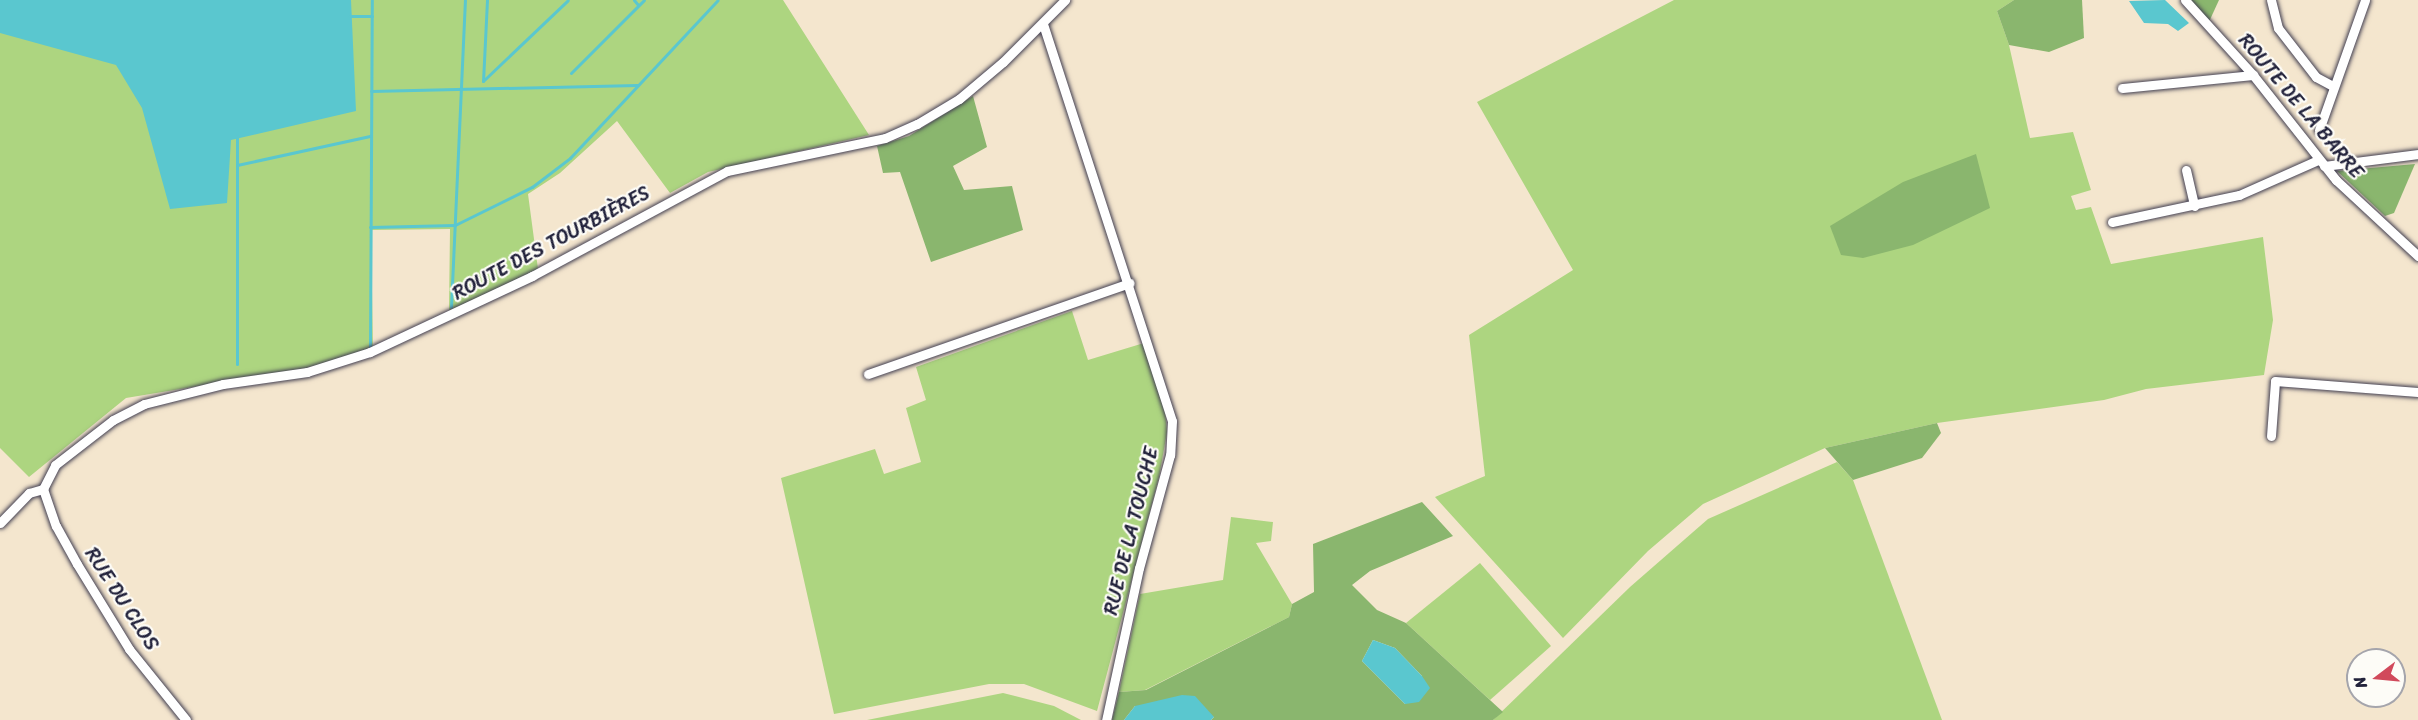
<!DOCTYPE html>
<meta charset="utf-8">
<style>
body{margin:0}
#map{position:relative;width:2418px;height:720px;overflow:hidden;background:#f4e6ce;font-family:Sriracha,sans-serif}
div>[style]{position:absolute}
.green>*{inset:0;background:#add580}
.forest>*{inset:0;background:#8ab66e}
.water>*{inset:0;background:#5ac7cf}
.stream>*{height:3px;margin:-1.5px;padding:0 1.5px;transform-origin:1.5px;border-radius:1.5px;background:#5ac7cf}
.roads{filter:drop-shadow(0 0 2px #423f51) drop-shadow(0 0 2px #423f51)}
.minor>*{height:9px;margin:-4.5px;padding:0 4.5px;transform-origin:4.5px;border-radius:4.5px;background:#fff}
span{translate:-50% -50%;white-space:nowrap;text-align:center;line-height:1.15;-webkit-text-stroke:4.5px #fdfcf7;paint-order:stroke}
.street-label{font-size:20px;color:#22223b}
.north{position:absolute;left:2346px;top:648px;width:60px;height:60px;box-sizing:border-box;background:#fdfcf7;border:2px solid #a5a5ac;border-radius:50%;rotate:254deg;font-size:16px;font-weight:700;line-height:24px;text-align:center;color:#22223b}
.north::after{content:'';display:block;margin:auto;width:21px;height:27px;background:#d1495b;clip-path:polygon(50% 0,100% 100%,50% 72%,0 100%)}
</style>
<div id="map">
<div class="green">
<div style="clip-path:polygon(0 0,783px 0,869px 135px,708px 172px,670px 193px,617px 121px,560px 173px,528px 194px,538px 269px,449px 311px,450px 229px,371px 230px,373px 349px,307px 368px,126px 398px,29px 477px,0 448px)"></div>
<div style="clip-path:polygon(1674px 0,2014px 0,1997px 11px,2009px 45px,2030px 138px,2073px 132px,2091px 190px,2071px 196px,2076px 210px,2091px 207px,2111px 264px,2263px 237px,2273px 320px,2264px 375px,2146px 389px,2104px 400px,1937px 423px,1825px 448px,1703px 504px,1648px 551px,1563px 638px,1435px 497px,1485px 476px,1469px 335px,1573px 270px,1477px 102px)"></div>
<div style="clip-path:polygon(1072px 311px,1088px 360px,1144px 343px,1164px 400px,1167px 432px,1159px 477px,1097px 711px,1024px 684px,989px 684px,834px 714px,781px 478px,875px 449px,884px 474px,921px 462px,906px 408px,926px 400px,916px 367px)"></div>
<div style="clip-path:polygon(1837px 462px,1853px 480px,1942px 720px,1493px 720px,1630px 587px,1708px 519px)"></div>
<div style="clip-path:polygon(1231px 517px,1273px 522px,1271px 541px,1256px 543px,1292px 604px,1289px 617px,1145px 690px,1119px 692px,1140px 594px,1223px 580px)"></div>
<div style="clip-path:polygon(1480px 563px,1551px 646px,1490px 700px,1406px 623px)"></div>
<div style="clip-path:polygon(1003px 693px,1054px 706px,1081px 720px,867px 720px)"></div>
</div>
<div class="forest">
<div style="clip-path:polygon(2014px 0,2082px 0,2084px 38px,2049px 52px,2009px 45px,1997px 11px)"></div>
<div style="clip-path:polygon(2187px 0,2219px 0,2208px 24px)"></div>
<div style="clip-path:polygon(973px 96px,987px 147px,953px 166px,964px 190px,1012px 186px,1023px 230px,931px 262px,900px 172px,883px 173px,877px 146px,909px 136px)"></div>
<div style="clip-path:polygon(1976px 154px,1990px 208px,1913px 245px,1863px 258px,1841px 255px,1830px 226px,1903px 182px)"></div>
<div style="clip-path:polygon(2415px 164px,2394px 213px,2385px 216px,2337px 171px)"></div>
<div style="clip-path:polygon(1937px 423px,1941px 433px,1922px 458px,1853px 480px,1825px 448px)"></div>
<div style="clip-path:polygon(evenodd,1422px 502px,1453px 536px,1370px 571px,1352px 585px,1377px 610px,1406px 623px,1503px 712px,1493px 720px,1211px 720px,1214px 717px,1135px 706px,1124px 720px,1112px 720px,1119px 692px,1146px 690px,1289px 617px,1292px 604px,1314px 592px,1313px 544px,1422px 502px,1373px 640px,1395px 648px,1422px 676px,1405px 704px,1362px 661px,1373px 640px)"></div>
</div>
<div class="water">
<div style="clip-path:polygon(0 0,351px 0,356px 111px,231px 140px,227px 203px,170px 209px,142px 108px,116px 65px,0 33px)"></div>
<div style="clip-path:polygon(2165px 0,2189px 23px,2178px 31px,2168px 24px,2144px 23px,2129px 1px)"></div>
<div style="clip-path:polygon(1373px 640px,1395px 648px,1422px 676px,1430px 688px,1419px 702px,1405px 704px,1362px 661px)"></div>
<div style="clip-path:polygon(1182px 695px,1195px 696px,1214px 717px,1211px 720px,1124px 720px,1135px 706px)"></div>
</div>
<div class="stream">
<div style="left:487px;top:0;width:81px;rotate:92.8deg"></div>
<div style="left:483px;top:81px;width:117px;rotate:-43.6deg"></div>
<div style="left:634px;top:0;width:6px;rotate:51deg"></div>
<div style="left:349px;top:16px;width:23px"></div>
<div style="left:571px;top:73px;width:103px;rotate:-45deg"></div>
<div style="left:371px;top:91px;width:266px;rotate:-1.3deg"></div>
<div style="left:237px;top:135px;width:229px;rotate:90deg"></div>
<div style="left:237px;top:165px;width:136px;rotate:-12.3deg"></div>
<div style="left:370px;top:227px;width:85px;rotate:-1.3deg"></div>
<div style="left:455px;top:225px;width:86px;rotate:-26.3deg"></div>
<div style="left:532px;top:187px;width:48px;rotate:-37.3deg"></div>
<div style="left:570px;top:158px;width:216px;rotate:-46.9deg"></div>
<div style="left:451px;top:307px;width:307px;rotate:-87.4deg"></div>
<div style="left:370px;top:349px;width:349px;rotate:-89.7deg"></div>
</div>
<div class="roads">
<div class="minor">
<div style="left:2185px;top:0;width:101px;rotate:47.8deg"></div>
<div style="left:2253px;top:75px;width:134px;rotate:51.7deg"></div>
<div style="left:2336px;top:180px;width:112px;rotate:42.8deg"></div>
<div style="left:2271px;top:0;width:29px;rotate:76deg"></div>
<div style="left:2278px;top:28px;width:62px;rotate:52.2deg"></div>
<div style="left:2316px;top:77px;width:19px;rotate:28deg"></div>
<div style="left:1043px;top:24px;width:417px;rotate:72deg"></div>
<div style="left:1172px;top:421px;width:34px;rotate:93deg"></div>
<div style="left:1170px;top:455px;width:117px;rotate:105.3deg"></div>
<div style="left:1139px;top:568px;width:156px;rotate:102.2deg"></div>
<div style="left:2122px;top:88px;width:132px;rotate:-5.7deg"></div>
<div style="left:2319px;top:130px;width:138px;rotate:-70.5deg"></div>
<div style="left:2324px;top:166px;width:95px;rotate:-7.3deg"></div>
<div style="left:2186px;top:170px;width:37px;rotate:77deg"></div>
<div style="left:2112px;top:222px;width:130px;rotate:-12deg"></div>
<div style="left:2239px;top:195px;width:86px;rotate:-23.9deg"></div>
<div style="left:868px;top:374px;width:277px;rotate:-19.2deg"></div>
<div style="left:2271px;top:436px;width:55px;rotate:-85.8deg"></div>
<div style="left:2275px;top:381px;width:143px;rotate:4.4deg"></div>
<div style="left:43px;top:489px;width:27px;rotate:-63deg"></div>
<div style="left:55px;top:465px;width:73px;rotate:-37.8deg"></div>
<div style="left:113px;top:420px;width:35px;rotate:-27deg"></div>
<div style="left:144px;top:404px;width:81px;rotate:-14.2deg"></div>
<div style="left:223px;top:384px;width:85px;rotate:-8.1deg"></div>
<div style="left:307px;top:372px;width:66px;rotate:-17.6deg"></div>
<div style="left:370px;top:352px;width:179px;rotate:-25.1deg"></div>
<div style="left:532px;top:276px;width:221px;rotate:-28.3deg"></div>
<div style="left:727px;top:171px;width:161px;rotate:-11.8deg"></div>
<div style="left:885px;top:138px;width:35px;rotate:-24deg"></div>
<div style="left:917px;top:124px;width:49px;rotate:-30.8deg"></div>
<div style="left:959px;top:99px;width:57px;rotate:-40.1deg"></div>
<div style="left:1003px;top:62px;width:88px;rotate:-45deg"></div>
<div style="left:43px;top:489px;width:39px;rotate:71deg"></div>
<div style="left:56px;top:526px;width:43px;rotate:61.1deg"></div>
<div style="left:77px;top:564px;width:100px;rotate:58.5deg"></div>
<div style="left:129px;top:649px;width:91px;rotate:51.2deg"></div>
<div style="left:0;top:523px;width:42px;rotate:-46deg"></div>
<div style="left:29px;top:493px;width:15px;rotate:-16deg"></div>
</div>
</div>
<div class="street-label">
<span style="left:2301px;top:106px;rotate:50deg">ROUTE DE LA BARRE</span>
<span style="left:551px;top:243px;rotate:-28deg">ROUTE DES TOURBIÈRES</span>
<span style="left:1131px;top:531px;rotate:-76deg">RUE DE LA TOUCHE</span>
<span style="left:122px;top:599px;rotate:57deg">RUE DU CLOS</span>
</div>
<div class="north">N</div>
</div>
